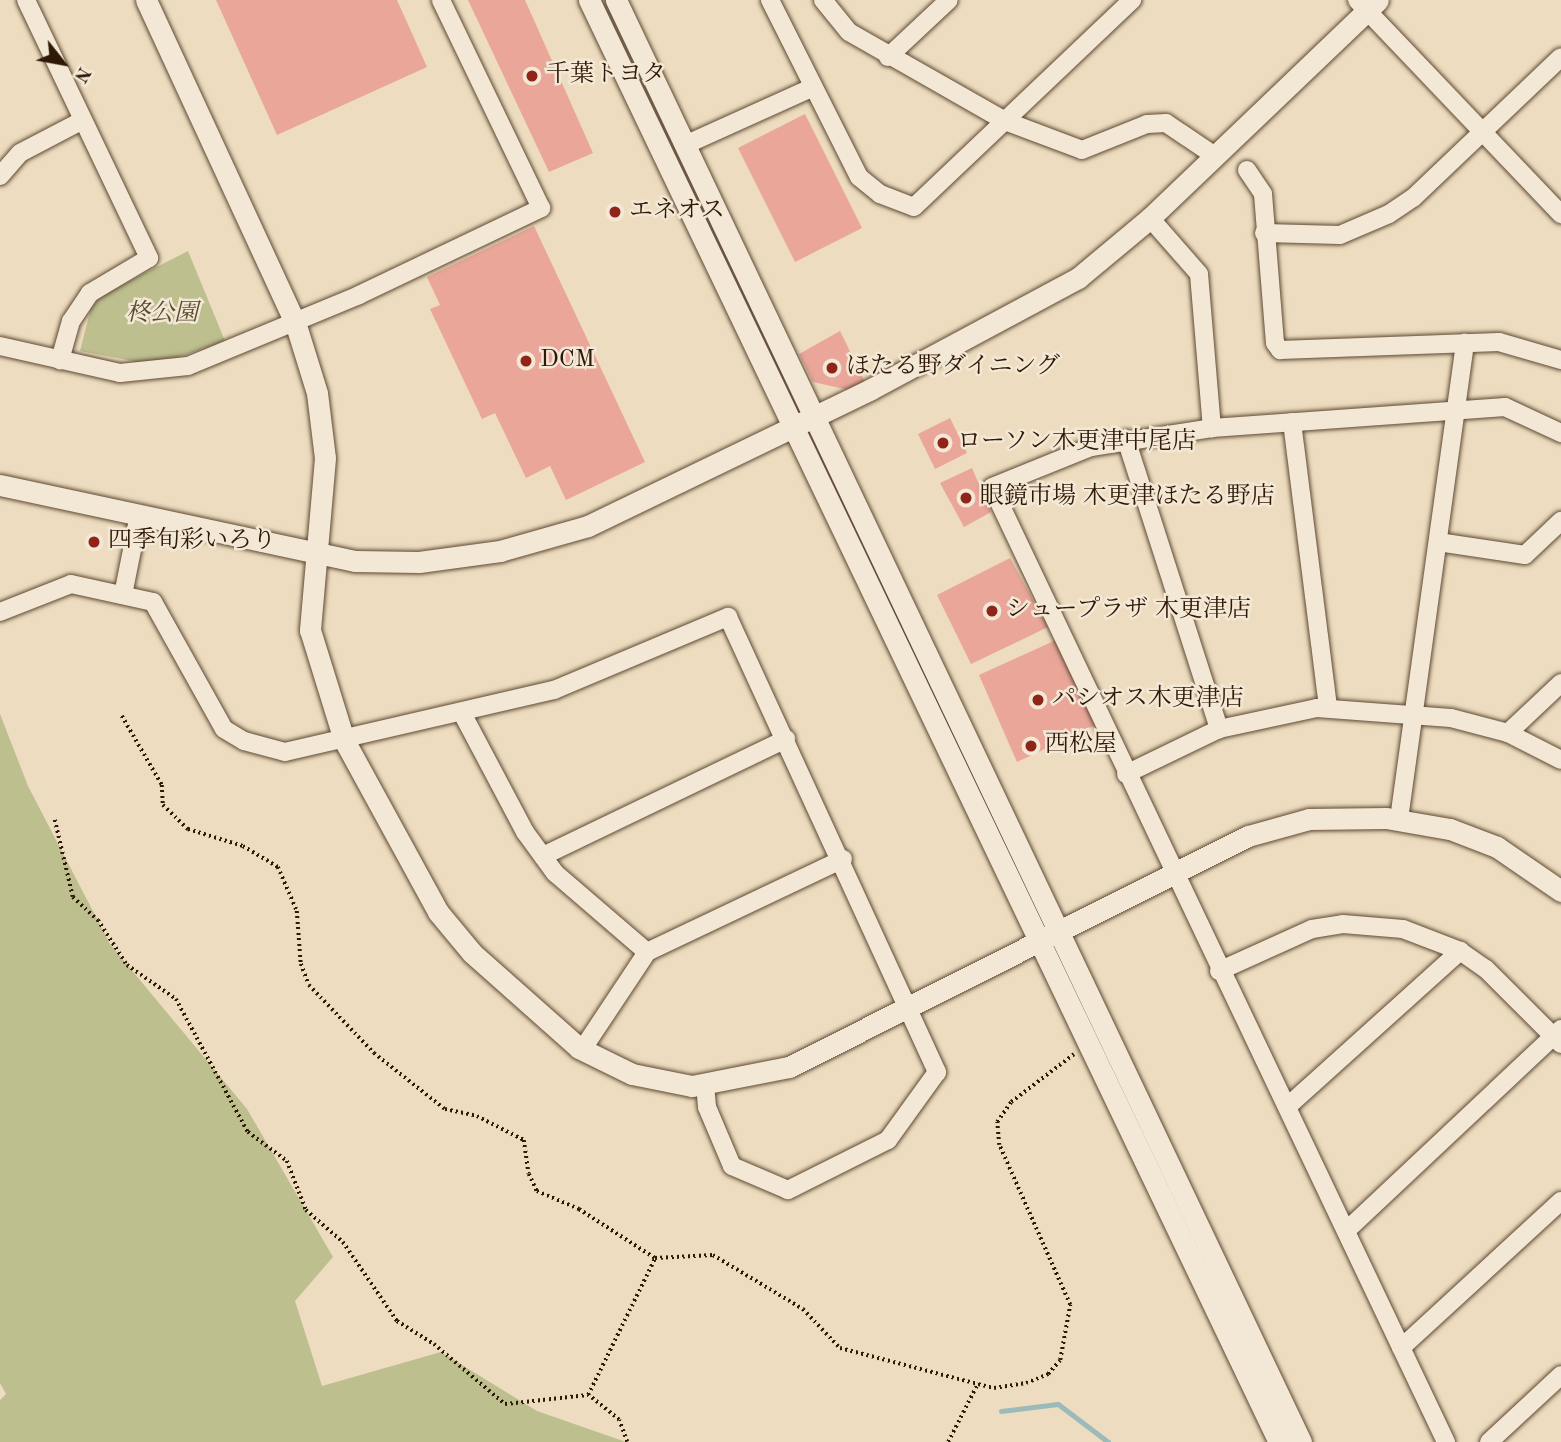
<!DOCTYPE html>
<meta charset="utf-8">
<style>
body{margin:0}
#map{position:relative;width:1561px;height:1442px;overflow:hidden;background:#eddcbf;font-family:"Old Standard TT","Noto Serif JP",serif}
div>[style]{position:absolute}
.green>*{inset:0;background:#bdbf8f}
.stream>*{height:5px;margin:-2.5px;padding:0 2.5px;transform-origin:2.5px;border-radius:2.5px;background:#9bbaba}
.building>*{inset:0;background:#e9a699}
.path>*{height:3.5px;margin-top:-1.75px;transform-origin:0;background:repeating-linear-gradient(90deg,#2f1805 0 2px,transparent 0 5.5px)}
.roads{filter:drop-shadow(0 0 2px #5e4934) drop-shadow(0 0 2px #5e4934)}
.minor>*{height:18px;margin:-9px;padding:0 9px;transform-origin:9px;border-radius:9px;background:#f3e8d5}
.tertiary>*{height:21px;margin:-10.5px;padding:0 10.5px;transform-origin:10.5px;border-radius:10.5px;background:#f3e8d5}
.dots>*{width:19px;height:19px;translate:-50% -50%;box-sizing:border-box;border:4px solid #f3e8d5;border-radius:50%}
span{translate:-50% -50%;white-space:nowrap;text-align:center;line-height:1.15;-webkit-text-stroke:5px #f3e8d5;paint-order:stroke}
.poi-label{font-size:24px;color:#2f1805}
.left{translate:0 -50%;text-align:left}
.park-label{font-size:24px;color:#5a4a2e;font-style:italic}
.north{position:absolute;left:28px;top:28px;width:70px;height:70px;-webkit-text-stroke:5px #f3e8d5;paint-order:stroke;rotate:121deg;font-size:19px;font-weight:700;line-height:28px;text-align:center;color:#2f1805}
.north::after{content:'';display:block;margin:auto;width:24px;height:32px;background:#2f1805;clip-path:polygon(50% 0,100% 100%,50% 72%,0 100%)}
</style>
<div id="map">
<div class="green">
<div style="clip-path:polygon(188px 251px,225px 341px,167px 361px,138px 362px,80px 351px,91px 308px,102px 295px)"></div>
<div style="clip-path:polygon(0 714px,28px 786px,110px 944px,247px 1109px,333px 1257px,295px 1301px,322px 1386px,441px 1352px,537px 1411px,626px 1442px,0 1442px,0 1400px,6px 1394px,0 1383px)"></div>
</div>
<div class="stream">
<div style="left:1001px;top:1411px;width:57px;rotate:-7deg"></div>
<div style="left:1058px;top:1404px;width:63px;rotate:37.2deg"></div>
</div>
<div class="building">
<div style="clip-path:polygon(216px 0,397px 0,427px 67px,277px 135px)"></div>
<div style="clip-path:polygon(468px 0,525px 0,593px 153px,549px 172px)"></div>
<div style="clip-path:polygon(805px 114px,862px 228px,795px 262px,738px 148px)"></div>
<div style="clip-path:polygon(534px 226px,645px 462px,566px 500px,550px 466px,526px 478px,495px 413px,482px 419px,430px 309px,440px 305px,427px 277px)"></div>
<div style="clip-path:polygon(840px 331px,865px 382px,849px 390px,813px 382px,799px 354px)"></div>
<div style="clip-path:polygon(950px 418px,967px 453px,935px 469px,918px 434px)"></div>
<div style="clip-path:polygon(972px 468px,991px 512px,964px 527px,940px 483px)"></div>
<div style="clip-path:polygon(1010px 558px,1048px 627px,971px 664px,937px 595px)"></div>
<div style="clip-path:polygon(1056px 640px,1098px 724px,1017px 762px,979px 675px)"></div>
</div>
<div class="path">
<div style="left:122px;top:716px;width:80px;rotate:59.9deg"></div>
<div style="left:162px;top:785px;width:20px;rotate:87deg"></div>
<div style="left:163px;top:805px;width:35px;rotate:44deg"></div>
<div style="left:188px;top:829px;width:58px;rotate:17.2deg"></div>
<div style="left:243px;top:846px;width:41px;rotate:31deg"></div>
<div style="left:278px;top:867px;width:48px;rotate:66.6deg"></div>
<div style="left:297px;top:911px;width:53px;rotate:85.7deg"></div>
<div style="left:301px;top:964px;width:22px;rotate:69deg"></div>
<div style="left:309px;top:985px;width:94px;rotate:46.3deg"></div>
<div style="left:374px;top:1053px;width:90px;rotate:38.3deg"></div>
<div style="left:445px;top:1109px;width:33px;rotate:12deg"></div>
<div style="left:477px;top:1116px;width:53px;rotate:27.1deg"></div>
<div style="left:524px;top:1140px;width:34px;rotate:82deg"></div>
<div style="left:529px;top:1174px;width:19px;rotate:65deg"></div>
<div style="left:537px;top:1191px;width:46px;rotate:23.2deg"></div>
<div style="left:579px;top:1209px;width:90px;rotate:32.8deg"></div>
<div style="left:655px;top:1258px;width:58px;rotate:-3deg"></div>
<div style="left:713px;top:1255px;width:105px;rotate:31deg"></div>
<div style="left:803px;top:1309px;width:54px;rotate:46.5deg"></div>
<div style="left:840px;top:1348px;width:159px;rotate:14.6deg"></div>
<div style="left:994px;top:1388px;width:32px;rotate:-9deg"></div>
<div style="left:1026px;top:1383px;width:24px;rotate:-22deg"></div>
<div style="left:1048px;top:1374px;width:18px;rotate:-49deg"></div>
<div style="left:1060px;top:1360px;width:56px;rotate:-79.7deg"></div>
<div style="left:1070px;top:1305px;width:175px;rotate:-113.9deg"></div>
<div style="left:999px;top:1145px;width:23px;rotate:-95deg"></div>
<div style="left:997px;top:1122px;width:24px;rotate:-55deg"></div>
<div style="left:1011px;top:1102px;width:79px;rotate:-37.3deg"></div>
<div style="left:55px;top:820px;width:79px;rotate:76.8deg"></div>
<div style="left:73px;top:897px;width:34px;rotate:43deg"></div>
<div style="left:98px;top:920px;width:54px;rotate:57.2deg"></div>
<div style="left:127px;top:965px;width:60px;rotate:34.8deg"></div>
<div style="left:176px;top:999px;width:151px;rotate:61.6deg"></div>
<div style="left:248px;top:1132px;width:49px;rotate:36.6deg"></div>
<div style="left:287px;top:1161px;width:53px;rotate:68.8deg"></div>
<div style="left:306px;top:1210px;width:49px;rotate:40.9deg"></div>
<div style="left:343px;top:1242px;width:96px;rotate:55.6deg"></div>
<div style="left:397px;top:1321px;width:44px;rotate:31.9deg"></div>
<div style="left:434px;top:1344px;width:93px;rotate:40.2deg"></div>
<div style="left:505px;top:1404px;width:83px;rotate:-6.2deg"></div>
<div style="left:627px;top:1442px;width:23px;rotate:-110deg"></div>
<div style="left:619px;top:1420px;width:40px;rotate:-141deg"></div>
<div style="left:588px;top:1395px;width:153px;rotate:-63.9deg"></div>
<div style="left:948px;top:1442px;width:66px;rotate:-63deg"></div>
</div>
<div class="roads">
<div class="minor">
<div style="left:26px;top:0;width:286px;rotate:64.5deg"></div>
<div style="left:149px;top:258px;width:69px;rotate:149.3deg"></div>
<div style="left:90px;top:293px;width:34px;rotate:124deg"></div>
<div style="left:71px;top:321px;width:41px;rotate:105.8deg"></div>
<div style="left:770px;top:0;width:198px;rotate:63.3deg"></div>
<div style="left:859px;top:177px;width:27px;rotate:39deg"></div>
<div style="left:880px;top:194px;width:36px;rotate:21deg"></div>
<div style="left:914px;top:207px;width:301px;rotate:-43.5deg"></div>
<div style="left:823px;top:0;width:41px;rotate:50.9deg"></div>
<div style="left:849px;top:32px;width:180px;rotate:29.7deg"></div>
<div style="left:1005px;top:121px;width:82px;rotate:20.6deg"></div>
<div style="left:1082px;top:150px;width:70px;rotate:-21.8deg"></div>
<div style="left:1147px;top:124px;width:19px;rotate:-3deg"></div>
<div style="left:1166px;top:123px;width:59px;rotate:34deg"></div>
<div style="left:1357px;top:0;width:296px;rotate:46.4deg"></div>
<div style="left:888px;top:57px;width:83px;rotate:-43.1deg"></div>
<div style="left:685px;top:145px;width:138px;rotate:-24.3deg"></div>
<div style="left:1247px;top:170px;width:29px;rotate:56deg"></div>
<div style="left:1263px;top:194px;width:149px;rotate:85.4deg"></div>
<div style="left:1275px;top:343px;width:9px;rotate:54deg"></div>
<div style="left:1280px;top:350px;width:219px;rotate:-2.1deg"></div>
<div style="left:1499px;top:342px;width:65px;rotate:16.2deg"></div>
<div style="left:0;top:176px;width:30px;rotate:-49deg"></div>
<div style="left:20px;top:153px;width:71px;rotate:-27.6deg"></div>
<div style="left:1150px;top:218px;width:74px;rotate:48.8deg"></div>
<div style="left:1199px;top:274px;width:155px;rotate:85.2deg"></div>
<div style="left:1264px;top:233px;width:76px;rotate:1.5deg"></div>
<div style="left:1340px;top:235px;width:53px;rotate:-23.2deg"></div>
<div style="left:1389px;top:214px;width:29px;rotate:-34deg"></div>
<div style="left:1413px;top:198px;width:204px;rotate:-43.6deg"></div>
<div style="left:0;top:346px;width:123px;rotate:12.7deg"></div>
<div style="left:120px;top:373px;width:68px;rotate:-5.9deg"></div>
<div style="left:188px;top:366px;width:185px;rotate:-22.5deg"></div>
<div style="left:359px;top:295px;width:202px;rotate:-25.5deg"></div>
<div style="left:541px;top:208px;width:231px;rotate:-115.7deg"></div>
<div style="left:1292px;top:422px;width:288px;rotate:82.8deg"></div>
<div style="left:1126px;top:439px;width:305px;rotate:72.2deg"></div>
<div style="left:1438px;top:542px;width:88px;rotate:8.5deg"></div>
<div style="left:1525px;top:555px;width:50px;rotate:-43.4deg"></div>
<div style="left:123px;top:595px;width:82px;rotate:-78.7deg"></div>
<div style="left:0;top:612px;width:76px;rotate:-21.5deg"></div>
<div style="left:71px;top:584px;width:84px;rotate:12.4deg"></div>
<div style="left:153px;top:602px;width:145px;rotate:60.8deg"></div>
<div style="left:224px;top:729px;width:23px;rotate:31deg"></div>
<div style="left:244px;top:741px;width:42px;rotate:15deg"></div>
<div style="left:285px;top:752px;width:276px;rotate:-13deg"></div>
<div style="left:554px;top:690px;width:189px;rotate:-22.8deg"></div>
<div style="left:728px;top:617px;width:501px;rotate:65.33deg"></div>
<div style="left:937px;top:1072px;width:84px;rotate:125.8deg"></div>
<div style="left:888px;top:1140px;width:112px;rotate:153.4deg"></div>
<div style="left:788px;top:1190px;width:61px;rotate:-156.8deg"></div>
<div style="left:732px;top:1166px;width:64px;rotate:-113deg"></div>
<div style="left:707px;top:1107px;width:23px;rotate:-95deg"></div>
<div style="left:462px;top:713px;width:135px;rotate:62.1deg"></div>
<div style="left:525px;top:832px;width:51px;rotate:53.8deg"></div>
<div style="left:555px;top:873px;width:121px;rotate:40.7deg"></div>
<div style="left:1508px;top:733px;width:73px;rotate:-43.3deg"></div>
<div style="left:1126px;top:774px;width:103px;rotate:-25.8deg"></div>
<div style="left:1219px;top:729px;width:100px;rotate:-12.1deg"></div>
<div style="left:1317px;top:708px;width:134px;rotate:4.3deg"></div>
<div style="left:1451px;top:718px;width:59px;rotate:14.7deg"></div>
<div style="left:1508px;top:733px;width:59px;rotate:27deg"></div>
<div style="left:1399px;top:819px;width:481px;rotate:-82.1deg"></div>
<div style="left:543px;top:856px;width:270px;rotate:-25.7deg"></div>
<div style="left:1219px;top:971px;width:102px;rotate:-24.3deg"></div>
<div style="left:1312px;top:929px;width:31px;rotate:-9deg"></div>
<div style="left:1343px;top:924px;width:60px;rotate:4.8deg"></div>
<div style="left:1403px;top:929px;width:61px;rotate:21.1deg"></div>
<div style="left:1460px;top:951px;width:32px;rotate:35deg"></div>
<div style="left:1486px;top:969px;width:106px;rotate:45deg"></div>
<div style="left:582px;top:1050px;width:118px;rotate:-56.4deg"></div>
<div style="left:647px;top:952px;width:217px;rotate:-25.4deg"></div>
<div style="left:1288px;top:1106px;width:232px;rotate:-42deg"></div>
<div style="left:1346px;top:1231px;width:295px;rotate:-43.2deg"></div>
<div style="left:1401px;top:1348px;width:217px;rotate:-42.6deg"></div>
<div style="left:1446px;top:1442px;width:1057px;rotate:-115.43deg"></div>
<div style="left:992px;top:487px;width:107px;rotate:-22deg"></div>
<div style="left:1091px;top:447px;width:122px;rotate:-8.9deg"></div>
<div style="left:1212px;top:428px;width:294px;rotate:-4.1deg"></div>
<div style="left:1505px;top:407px;width:62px;rotate:24.9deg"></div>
<div style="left:1489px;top:1442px;width:98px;rotate:-42.9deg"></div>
</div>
<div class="tertiary">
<div style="left:146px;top:0;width:355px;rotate:65.2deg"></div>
<div style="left:295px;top:322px;width:74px;rotate:72.8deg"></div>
<div style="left:317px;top:393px;width:65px;rotate:83deg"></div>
<div style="left:325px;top:458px;width:173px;rotate:95deg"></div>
<div style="left:310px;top:630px;width:115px;rotate:72.8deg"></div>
<div style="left:344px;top:740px;width:196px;rotate:61.3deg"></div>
<div style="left:438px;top:912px;width:53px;rotate:50.3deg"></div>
<div style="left:472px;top:953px;width:143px;rotate:41.6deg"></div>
<div style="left:579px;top:1048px;width:59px;rotate:26.1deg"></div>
<div style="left:632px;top:1074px;width:61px;rotate:11.3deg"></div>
<div style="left:692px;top:1086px;width:99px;rotate:-11.1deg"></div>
<div style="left:789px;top:1067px;width:514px;rotate:-26.71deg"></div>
<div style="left:1248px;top:836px;width:63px;rotate:-15.6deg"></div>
<div style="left:1309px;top:819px;width:77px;rotate:-0.7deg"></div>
<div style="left:1386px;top:818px;width:65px;rotate:9.8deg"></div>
<div style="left:1450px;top:829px;width:50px;rotate:21deg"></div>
<div style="left:1497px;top:847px;width:78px;rotate:34.5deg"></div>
<div style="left:589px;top:0;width:1599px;rotate:64.43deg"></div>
<div style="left:616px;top:0;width:1596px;rotate:64.59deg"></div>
<div style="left:0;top:485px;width:363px;rotate:12.1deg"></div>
<div style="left:355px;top:561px;width:64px;rotate:0.9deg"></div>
<div style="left:419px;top:562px;width:82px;rotate:-7.7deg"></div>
<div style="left:500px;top:551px;width:91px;rotate:-15.9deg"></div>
<div style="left:588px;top:526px;width:314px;rotate:-25.8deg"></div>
<div style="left:871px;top:389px;width:235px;rotate:-28.2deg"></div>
<div style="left:1078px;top:278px;width:94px;rotate:-39.8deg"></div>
<div style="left:1150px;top:218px;width:315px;rotate:-43.7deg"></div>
</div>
</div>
<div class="dots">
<div style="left:532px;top:76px;background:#8f2418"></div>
<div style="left:615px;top:212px;background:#8f2418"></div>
<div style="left:526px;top:361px;background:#8f2418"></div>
<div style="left:832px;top:368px;background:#8f2418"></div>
<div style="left:943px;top:443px;background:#8f2418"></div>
<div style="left:966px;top:498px;background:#8f2418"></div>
<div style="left:94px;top:542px;background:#8f2418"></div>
<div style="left:992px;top:611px;background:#8f2418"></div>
<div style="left:1038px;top:700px;background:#8f2418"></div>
<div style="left:1031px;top:746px;background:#8f2418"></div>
</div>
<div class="poi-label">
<span class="left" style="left:546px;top:76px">千葉トヨタ</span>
<span class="left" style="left:629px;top:212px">エネオス</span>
<span class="left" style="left:540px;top:361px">DCM</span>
<span class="left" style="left:846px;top:368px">ほたる野ダイニング</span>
<span class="left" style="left:957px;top:443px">ローソン木更津中尾店</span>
<span class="left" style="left:980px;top:498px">眼鏡市場 木更津ほたる野店</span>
<span class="left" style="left:108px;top:542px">四季旬彩いろり</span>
<span class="left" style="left:1006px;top:611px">シュープラザ 木更津店</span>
<span class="left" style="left:1052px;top:700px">パシオス木更津店</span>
<span class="left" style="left:1045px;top:746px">西松屋</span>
</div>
<div class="park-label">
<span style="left:162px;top:315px">柊公園</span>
</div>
<div class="north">N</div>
</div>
